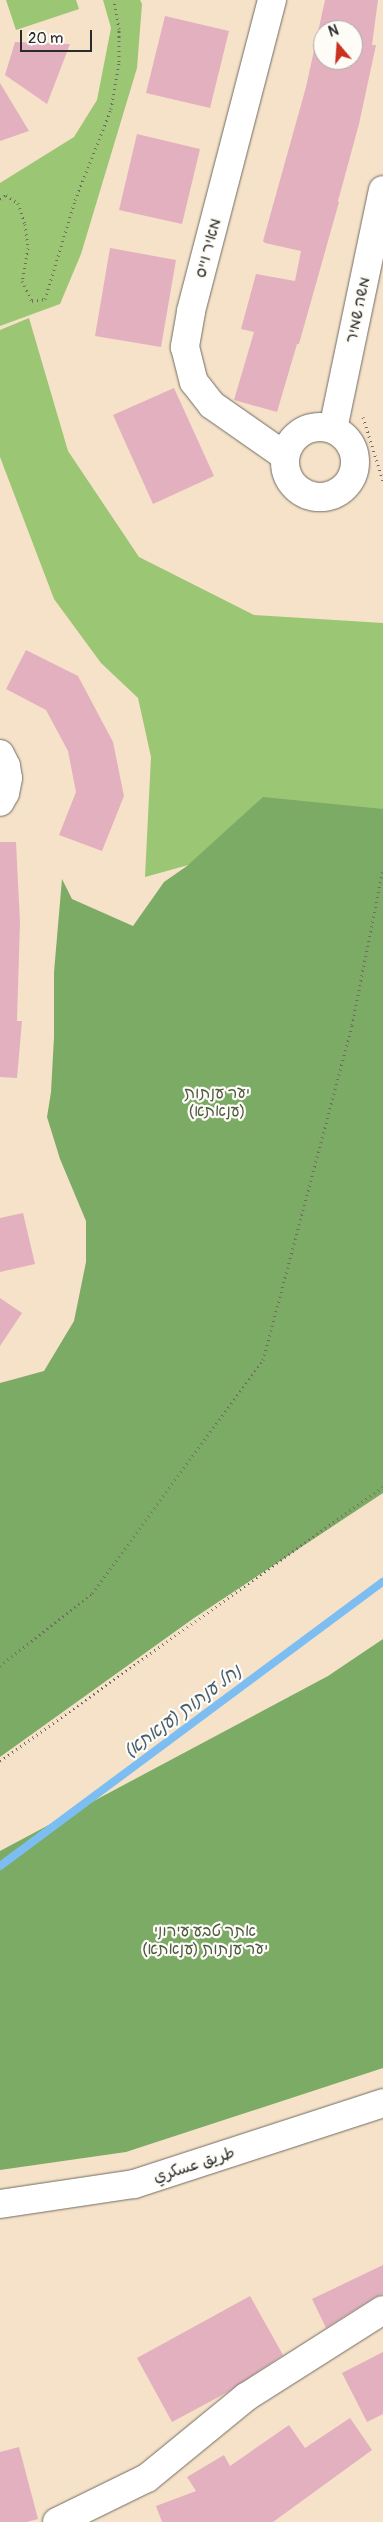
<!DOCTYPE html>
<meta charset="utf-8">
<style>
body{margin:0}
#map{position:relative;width:383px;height:2522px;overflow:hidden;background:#f5e2c9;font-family:Pangolin,"Playpen Sans Arabic","Playpen Sans Hebrew",sans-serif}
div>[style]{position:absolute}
.green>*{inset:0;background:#9bc673}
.forest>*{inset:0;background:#7cab65}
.stream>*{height:8px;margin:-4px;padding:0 4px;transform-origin:4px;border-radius:4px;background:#7dbef2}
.building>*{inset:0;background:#e3b0bf}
.path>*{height:3px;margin-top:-1.5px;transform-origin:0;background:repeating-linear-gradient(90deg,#726b62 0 1px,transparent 0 5px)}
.roads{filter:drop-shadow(0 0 1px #726b62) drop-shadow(0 0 1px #726b62)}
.minor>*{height:28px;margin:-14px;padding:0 14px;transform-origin:14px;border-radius:14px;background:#fff}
.minor>.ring{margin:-14px;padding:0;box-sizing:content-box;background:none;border:28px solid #fff;border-radius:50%}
span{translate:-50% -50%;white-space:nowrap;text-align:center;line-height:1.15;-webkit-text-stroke:4.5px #fdfcf7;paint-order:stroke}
.street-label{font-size:16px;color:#2b2b2b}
.park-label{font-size:16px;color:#4d5a41}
.water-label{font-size:18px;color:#485e71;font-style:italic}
.north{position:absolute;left:313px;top:20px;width:50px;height:50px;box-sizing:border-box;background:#fdfcf7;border:1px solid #a9a8a5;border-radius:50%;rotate:342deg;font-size:14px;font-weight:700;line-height:20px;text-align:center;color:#2b2b2b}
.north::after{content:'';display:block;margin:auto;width:18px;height:22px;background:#c8321e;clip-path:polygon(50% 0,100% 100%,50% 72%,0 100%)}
.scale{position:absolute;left:20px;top:30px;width:72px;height:22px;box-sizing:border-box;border:2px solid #2b2b2b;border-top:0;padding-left:6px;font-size:15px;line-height:18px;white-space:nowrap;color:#2b2b2b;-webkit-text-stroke:4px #fdfcf7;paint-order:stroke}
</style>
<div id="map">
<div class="green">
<div style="clip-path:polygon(6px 0,76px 0,79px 9px,16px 30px)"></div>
<div style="clip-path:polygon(103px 0,140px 0,142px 4px,137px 68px,81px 254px,60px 304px,0 326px,0 183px,74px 137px,97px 100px,111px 28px)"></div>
<div style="clip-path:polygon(29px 318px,68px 451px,139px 557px,254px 615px,383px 623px,383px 811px,145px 877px,151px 757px,138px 698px,101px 663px,54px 599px,0 457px,0 330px)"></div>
</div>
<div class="forest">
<div style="clip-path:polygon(263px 797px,383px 809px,383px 1493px,194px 1618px,0 1757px,0 1383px,44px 1371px,74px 1321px,86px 1262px,86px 1221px,60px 1159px,47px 1117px,51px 1092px,54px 1037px,54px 972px,62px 879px,72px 899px,133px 926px,164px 882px,187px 866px)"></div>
<div style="clip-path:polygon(383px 1639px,383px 2068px,126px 2152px,0 2170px,0 1851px,328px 1676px)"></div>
</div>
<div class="stream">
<div style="left:0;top:1866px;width:477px;rotate:-36.6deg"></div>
</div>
<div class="building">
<div style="clip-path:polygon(evenodd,325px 0,378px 0,372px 45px,376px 45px,359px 124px,338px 201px,339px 202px,299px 344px,297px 344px,277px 412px,234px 400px,254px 332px,241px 329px,256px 274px,295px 281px,301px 251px,265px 243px,263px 241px,306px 87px,325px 0,323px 30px,353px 30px,353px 60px,323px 60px,323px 30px)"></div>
<div style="clip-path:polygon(165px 16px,229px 31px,210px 108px,146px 93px)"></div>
<div style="clip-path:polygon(15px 42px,70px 44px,47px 104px,5px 75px)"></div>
<div style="clip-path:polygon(0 83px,29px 131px,0 141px)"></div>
<div style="clip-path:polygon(137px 134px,200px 149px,182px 224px,119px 210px)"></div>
<div style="clip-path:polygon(110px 248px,176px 260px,161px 347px,95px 336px)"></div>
<div style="clip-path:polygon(174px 388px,214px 476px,153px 504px,113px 415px)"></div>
<div style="clip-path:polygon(26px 650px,78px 676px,113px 742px,124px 796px,102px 851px,59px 835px,76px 792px,68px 751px,46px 710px,6px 689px)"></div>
<div style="clip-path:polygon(0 842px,16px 842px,20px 922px,17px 1021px,22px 1021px,17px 1078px,0 1077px)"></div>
<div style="clip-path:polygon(23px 1213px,35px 1264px,0 1272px,0 1218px)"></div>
<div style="clip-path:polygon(0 1298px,22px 1313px,0 1346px)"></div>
<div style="clip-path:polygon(383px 2265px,383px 2294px,375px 2297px,326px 2328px,312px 2299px)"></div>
<div style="clip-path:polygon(250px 2296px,283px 2355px,226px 2393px,172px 2422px,137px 2358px)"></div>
<div style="clip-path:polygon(383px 2352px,383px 2414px,367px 2422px,342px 2373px)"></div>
<div style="clip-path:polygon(350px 2418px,372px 2450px,273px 2522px,162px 2522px,156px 2506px,196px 2491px,187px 2477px,224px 2455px,230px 2466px,289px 2425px,305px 2448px)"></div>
<div style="clip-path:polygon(19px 2447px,38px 2519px,27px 2522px,0 2522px,0 2452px)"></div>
</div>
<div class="path">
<div style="left:0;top:199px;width:7px;rotate:-34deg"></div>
<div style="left:6px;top:195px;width:14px;rotate:34deg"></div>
<div style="left:18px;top:203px;width:22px;rotate:72deg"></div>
<div style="left:25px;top:224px;width:24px;rotate:83deg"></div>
<div style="left:28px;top:248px;width:34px;rotate:100deg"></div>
<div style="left:22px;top:281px;width:22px;rotate:63deg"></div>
<div style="left:32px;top:301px;width:13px;rotate:-9deg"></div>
<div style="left:45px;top:299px;width:103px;rotate:-73.1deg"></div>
<div style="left:75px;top:200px;width:98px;rotate:-68.4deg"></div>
<div style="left:111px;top:109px;width:48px;rotate:-80.3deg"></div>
<div style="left:119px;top:62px;width:33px;rotate:-90deg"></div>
<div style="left:119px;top:29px;width:29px;rotate:-100deg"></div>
<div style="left:363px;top:417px;width:67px;rotate:72.6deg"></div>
<div style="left:0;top:1666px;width:117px;rotate:-38.4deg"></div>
<div style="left:92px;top:1593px;width:289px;rotate:-53.7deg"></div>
<div style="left:263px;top:1360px;width:347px;rotate:-75.1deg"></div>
<div style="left:352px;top:1025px;width:159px;rotate:-78.8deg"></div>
<div style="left:0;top:1761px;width:471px;rotate:-35.6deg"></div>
</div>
<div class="roads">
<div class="minor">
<div style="left:272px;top:0;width:322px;rotate:104.6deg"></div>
<div style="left:191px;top:312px;width:36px;rotate:100deg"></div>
<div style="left:185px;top:347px;width:36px;rotate:76deg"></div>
<div style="left:194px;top:382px;width:29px;rotate:52deg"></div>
<div style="left:212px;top:405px;width:89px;rotate:34.9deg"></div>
<div class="ring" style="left:285px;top:427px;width:42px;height:42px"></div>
<div style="left:333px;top:429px;width:244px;rotate:-78.2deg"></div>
<div style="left:0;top:754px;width:13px;rotate:63deg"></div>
<div style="left:6px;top:766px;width:12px;rotate:81deg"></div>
<div style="left:8px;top:778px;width:15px;rotate:101deg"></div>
<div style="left:5px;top:793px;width:10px;rotate:119deg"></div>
<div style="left:0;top:2204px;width:135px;rotate:-8.5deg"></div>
<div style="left:134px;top:2184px;width:262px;rotate:-18deg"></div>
<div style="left:57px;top:2522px;width:100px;rotate:-26.1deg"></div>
<div style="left:147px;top:2478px;width:128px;rotate:-39.3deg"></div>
<div style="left:246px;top:2397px;width:162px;rotate:-32.4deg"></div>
</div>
</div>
<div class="street-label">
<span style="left:208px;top:248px;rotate:-75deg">מאיר וייס</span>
<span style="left:358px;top:310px;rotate:-78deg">משה שמיר</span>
<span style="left:194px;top:2165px;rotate:-18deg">طريق عسكري</span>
</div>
<div class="park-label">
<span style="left:217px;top:1102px">יער ענתות<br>(ענאתא)</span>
<span style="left:205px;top:1940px">אתר טבע עירוני<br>יער ענתות (ענאתא)</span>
</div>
<div class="water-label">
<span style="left:183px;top:1712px;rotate:-37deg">נחל ענתות (ענאתא)</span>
</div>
<div class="north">N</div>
<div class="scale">20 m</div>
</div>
